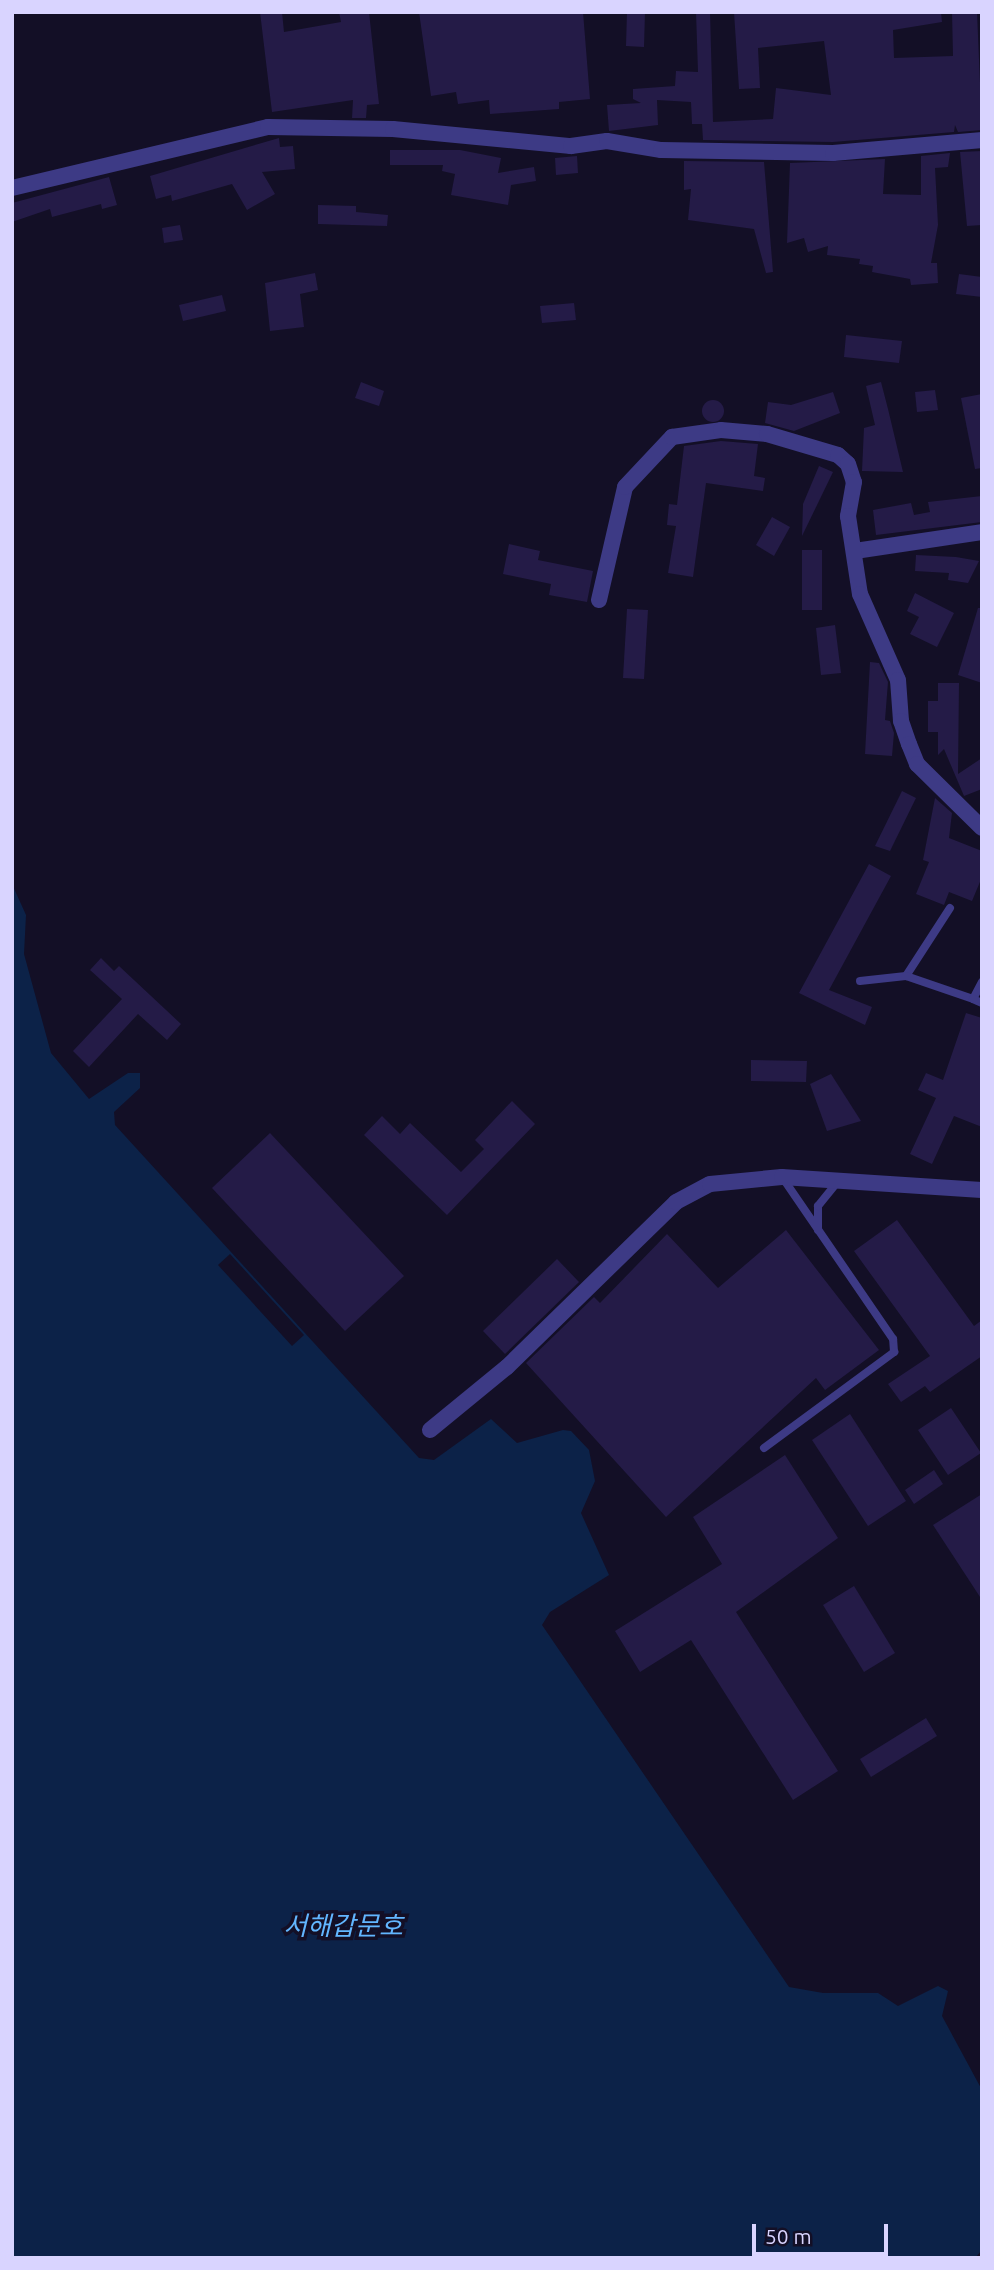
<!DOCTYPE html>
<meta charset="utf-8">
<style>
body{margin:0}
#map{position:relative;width:994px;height:2270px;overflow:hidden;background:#130f26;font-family:Ubuntu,"Noto Sans KR",sans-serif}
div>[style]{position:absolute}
.water>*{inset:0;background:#0c2248}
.pier>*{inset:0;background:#130f26}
.building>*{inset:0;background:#241b47}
.round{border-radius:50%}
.lane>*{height:8px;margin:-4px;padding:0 4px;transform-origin:4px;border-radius:4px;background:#3d3a85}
.street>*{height:16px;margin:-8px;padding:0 8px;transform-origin:8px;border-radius:8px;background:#3d3a85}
span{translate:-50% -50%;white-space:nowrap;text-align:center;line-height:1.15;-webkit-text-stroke:7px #130f26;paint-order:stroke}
.water-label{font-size:26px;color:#62b6ff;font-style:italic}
.frame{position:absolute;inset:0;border:14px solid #d9d4ff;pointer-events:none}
.scale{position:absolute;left:752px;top:2224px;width:136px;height:32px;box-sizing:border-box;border:4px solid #d9d4ff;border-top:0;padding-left:9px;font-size:21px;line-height:24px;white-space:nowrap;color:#d9d4ff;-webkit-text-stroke:5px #130f26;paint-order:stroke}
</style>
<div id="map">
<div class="water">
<div style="clip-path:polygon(12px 884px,26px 915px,24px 954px,51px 1053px,89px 1099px,128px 1073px,140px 1073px,140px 1088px,114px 1112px,115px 1125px,419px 1458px,434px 1460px,491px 1419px,517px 1443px,563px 1430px,571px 1431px,589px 1450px,595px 1481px,581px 1513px,609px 1575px,550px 1612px,542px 1625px,789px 1987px,823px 1993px,878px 1993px,898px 2006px,938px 1986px,948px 1991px,942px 2016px,982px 2090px,982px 2250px,975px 2258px,12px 2258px)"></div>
</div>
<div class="pier">
<div style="clip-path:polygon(230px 1254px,304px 1335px,292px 1346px,218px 1265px)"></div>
</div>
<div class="building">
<div style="clip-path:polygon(260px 12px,282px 12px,284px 32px,341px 22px,339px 12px,369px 12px,379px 104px,367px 105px,366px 118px,352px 118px,353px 100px,272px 112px)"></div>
<div style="clip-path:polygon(419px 12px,583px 12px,590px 99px,559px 102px,559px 109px,490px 114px,489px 100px,458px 104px,456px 92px,431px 96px)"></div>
<div style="clip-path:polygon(627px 12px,645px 12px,644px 47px,626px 46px)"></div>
<div style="clip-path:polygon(696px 12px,710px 12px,713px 122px,773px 119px,776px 88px,831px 95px,824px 41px,758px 48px,760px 88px,739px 89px,734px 12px,941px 12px,942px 22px,893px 30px,894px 58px,953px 56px,952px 12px,977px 12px,982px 130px,958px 132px,955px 125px,954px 132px,833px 142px,703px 140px,702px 124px,692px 124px,691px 102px,657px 100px,658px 125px,609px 131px,607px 105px,641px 103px,633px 99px,633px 89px,675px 86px,676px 71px,698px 72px)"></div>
<div style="clip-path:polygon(279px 138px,280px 147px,293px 146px,295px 169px,262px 172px,275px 194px,247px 210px,232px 184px,172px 201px,171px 195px,156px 199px,150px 176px)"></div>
<div style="clip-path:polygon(390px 150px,460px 150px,501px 158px,498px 173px,534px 167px,536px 181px,511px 185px,508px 205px,451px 195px,455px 174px,442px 171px,443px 165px,390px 165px)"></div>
<div style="clip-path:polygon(982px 151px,982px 225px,967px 226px,960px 152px)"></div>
<div style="clip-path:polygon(950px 153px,948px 167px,935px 168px,938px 225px,931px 263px,937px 263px,938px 283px,911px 285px,910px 279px,872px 272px,873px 266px,859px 264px,860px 259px,827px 255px,828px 246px,808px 252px,804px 238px,787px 243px,790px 163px,885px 159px,883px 194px,921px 195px,921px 156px)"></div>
<div style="clip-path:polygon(577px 156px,578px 173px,556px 175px,555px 158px)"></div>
<div style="clip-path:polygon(684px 161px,764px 162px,773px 272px,766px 273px,754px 229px,688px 220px,691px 189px,684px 190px)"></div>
<div style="clip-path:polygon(109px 177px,117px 205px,102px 209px,101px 204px,52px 217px,50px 209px,12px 222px,12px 203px)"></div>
<div style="clip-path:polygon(318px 205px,356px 206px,356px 212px,388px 215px,387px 226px,318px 224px)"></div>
<div style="clip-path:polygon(180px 225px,183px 240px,164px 243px,162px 228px)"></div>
<div style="clip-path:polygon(315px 273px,318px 290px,300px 294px,304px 327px,270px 331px,265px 283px)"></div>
<div style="clip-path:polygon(959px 274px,982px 277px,982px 297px,956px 294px)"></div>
<div style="clip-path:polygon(222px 295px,226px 311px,183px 321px,179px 305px)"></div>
<div style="clip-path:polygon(574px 303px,576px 320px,542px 323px,540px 306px)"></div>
<div style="clip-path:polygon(846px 335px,902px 341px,899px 363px,844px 357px)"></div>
<div style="clip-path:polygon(361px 382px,384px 391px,379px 406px,355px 398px)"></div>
<div style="clip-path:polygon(881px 382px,888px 409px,903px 472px,862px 471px,864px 428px,875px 425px,866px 386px)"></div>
<div style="clip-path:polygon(935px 390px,938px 410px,917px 412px,915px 392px)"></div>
<div style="clip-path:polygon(833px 392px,840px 413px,794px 431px,765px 423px,768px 402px,791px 405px)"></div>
<div style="clip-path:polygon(982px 394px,982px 468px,975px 469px,961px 398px)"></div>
<div class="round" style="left:702px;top:400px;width:22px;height:22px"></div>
<div style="clip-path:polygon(721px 441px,758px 444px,754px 476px,765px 478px,763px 491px,706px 483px,693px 577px,668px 573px,676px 526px,667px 525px,669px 504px,677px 505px,684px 446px)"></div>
<div style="clip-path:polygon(819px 466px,833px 472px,802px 536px,803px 504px)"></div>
<div style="clip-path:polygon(982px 496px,982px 522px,876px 535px,873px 510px,911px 503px,914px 515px,930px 512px,928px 502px)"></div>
<div style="clip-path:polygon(772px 517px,790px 527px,774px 556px,756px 545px)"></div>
<div style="clip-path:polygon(509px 544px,540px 551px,538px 560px,593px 571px,587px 602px,549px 595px,551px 584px,503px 574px)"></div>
<div style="clip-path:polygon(802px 550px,822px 550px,822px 610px,802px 610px)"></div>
<div style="clip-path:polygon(916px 555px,956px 557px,979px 561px,968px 583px,948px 580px,949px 573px,915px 571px)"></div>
<div style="clip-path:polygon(915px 593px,954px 613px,937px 647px,910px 634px,919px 617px,907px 611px)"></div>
<div style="clip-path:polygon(978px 608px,982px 608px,982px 683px,958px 675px)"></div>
<div style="clip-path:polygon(627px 609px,648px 610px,644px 679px,623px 678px)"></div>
<div style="clip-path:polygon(835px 625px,841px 673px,821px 675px,816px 628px)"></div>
<div style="clip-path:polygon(870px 662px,879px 663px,888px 682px,885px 720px,890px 721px,894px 733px,892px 756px,865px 754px)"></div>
<div style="clip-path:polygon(938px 683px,959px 683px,958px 774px,982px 758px,982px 789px,964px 796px,944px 749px,938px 755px,938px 732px,928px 732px,928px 701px,938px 701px)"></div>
<div style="clip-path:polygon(902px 791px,916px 798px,890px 851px,875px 846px)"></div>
<div style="clip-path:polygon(935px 798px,952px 813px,949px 838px,982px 851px,982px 877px,972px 901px,949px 892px,944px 905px,916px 894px,929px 862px,923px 860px)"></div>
<div style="clip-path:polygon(869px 864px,891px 876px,829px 990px,872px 1007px,865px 1025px,799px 993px)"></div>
<div style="clip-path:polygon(101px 958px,114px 971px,119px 966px,181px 1024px,167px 1040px,138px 1014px,89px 1067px,73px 1051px,122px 999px,90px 970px)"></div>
<div style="clip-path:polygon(966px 1013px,982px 1018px,982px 1127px,954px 1116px,932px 1164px,910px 1154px,936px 1098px,918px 1090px,926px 1073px,943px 1080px)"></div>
<div style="clip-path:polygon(751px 1060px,807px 1061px,806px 1082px,751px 1081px)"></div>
<div style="clip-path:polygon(831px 1074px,861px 1121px,827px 1131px,810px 1084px)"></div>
<div style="clip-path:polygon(512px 1101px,535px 1124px,447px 1215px,364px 1135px,382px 1116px,400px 1134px,410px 1123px,461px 1172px,484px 1149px,475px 1140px)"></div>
<div style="clip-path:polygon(270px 1133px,404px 1276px,345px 1331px,212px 1188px)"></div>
<div style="clip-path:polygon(897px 1220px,974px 1326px,982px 1320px,982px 1356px,930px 1392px,925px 1386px,901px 1402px,888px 1384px,930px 1356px,854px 1251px)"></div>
<div style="clip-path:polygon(786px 1230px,879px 1350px,825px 1390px,816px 1378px,666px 1517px,526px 1363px,594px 1297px,600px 1303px,667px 1234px,718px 1288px)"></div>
<div style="clip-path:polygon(557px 1259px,579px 1282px,505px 1354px,483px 1331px)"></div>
<div style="clip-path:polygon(951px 1408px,981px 1453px,948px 1475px,918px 1430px)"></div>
<div style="clip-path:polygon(850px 1414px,906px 1501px,868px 1526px,812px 1440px)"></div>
<div style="clip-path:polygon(785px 1455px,838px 1538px,736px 1612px,838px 1771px,793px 1800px,691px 1640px,640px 1672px,615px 1631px,722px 1564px,693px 1517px)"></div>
<div style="clip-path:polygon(934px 1470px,943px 1484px,914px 1504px,905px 1490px)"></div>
<div style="clip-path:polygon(982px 1494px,982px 1600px,933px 1525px)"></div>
<div style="clip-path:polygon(854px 1586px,895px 1653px,864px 1672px,823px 1605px)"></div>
<div style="clip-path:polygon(926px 1718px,937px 1736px,871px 1777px,860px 1759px)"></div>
</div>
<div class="lane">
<div style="left:906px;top:976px;width:81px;rotate:-57.1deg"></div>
<div style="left:860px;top:981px;width:46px;rotate:-6.2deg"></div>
<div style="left:906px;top:976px;width:71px;rotate:18.9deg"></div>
<div style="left:982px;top:982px;width:19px;rotate:118deg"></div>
<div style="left:973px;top:999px;width:10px;rotate:24deg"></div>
<div style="left:818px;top:1230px;width:24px;rotate:-90deg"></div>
<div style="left:818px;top:1206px;width:28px;rotate:-51deg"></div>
<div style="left:764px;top:1448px;width:162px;rotate:-36.4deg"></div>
<div style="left:894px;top:1352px;width:13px;rotate:-94deg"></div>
<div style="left:893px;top:1339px;width:196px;rotate:-124.4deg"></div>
</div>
<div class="street">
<div style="left:12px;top:188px;width:263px;rotate:-13.4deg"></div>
<div style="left:268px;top:127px;width:125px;rotate:0.9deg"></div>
<div style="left:393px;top:129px;width:179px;rotate:5.5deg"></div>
<div style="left:571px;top:146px;width:36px;rotate:-8deg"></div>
<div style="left:607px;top:141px;width:55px;rotate:9.5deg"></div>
<div style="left:661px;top:150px;width:172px;rotate:1deg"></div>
<div style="left:833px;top:153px;width:150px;rotate:-5deg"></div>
<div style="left:855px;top:551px;width:128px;rotate:-8.5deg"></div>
<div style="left:599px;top:600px;width:116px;rotate:-77deg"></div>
<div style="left:625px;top:487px;width:69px;rotate:-46.8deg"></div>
<div style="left:672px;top:437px;width:49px;rotate:-8.1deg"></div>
<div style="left:721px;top:430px;width:46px;rotate:5deg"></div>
<div style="left:767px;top:434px;width:74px;rotate:16.5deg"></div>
<div style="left:838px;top:455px;width:13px;rotate:42deg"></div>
<div style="left:848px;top:464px;width:19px;rotate:72deg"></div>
<div style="left:854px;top:482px;width:35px;rotate:100deg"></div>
<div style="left:848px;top:516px;width:79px;rotate:81.3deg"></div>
<div style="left:860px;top:594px;width:94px;rotate:66.2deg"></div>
<div style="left:898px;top:680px;width:41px;rotate:85.8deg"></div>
<div style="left:901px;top:721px;width:24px;rotate:71deg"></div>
<div style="left:909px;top:744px;width:22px;rotate:68deg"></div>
<div style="left:917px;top:764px;width:91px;rotate:44.6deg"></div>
<div style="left:430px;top:1430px;width:99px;rotate:-39.3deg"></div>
<div style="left:507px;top:1367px;width:236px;rotate:-44.3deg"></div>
<div style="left:676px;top:1202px;width:38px;rotate:-28deg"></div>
<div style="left:710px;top:1184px;width:72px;rotate:-5.6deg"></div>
<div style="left:782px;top:1177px;width:200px;rotate:3.7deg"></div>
</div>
<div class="water-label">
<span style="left:343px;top:1926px">서해갑문호</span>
</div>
<div class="frame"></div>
<div class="scale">50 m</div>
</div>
